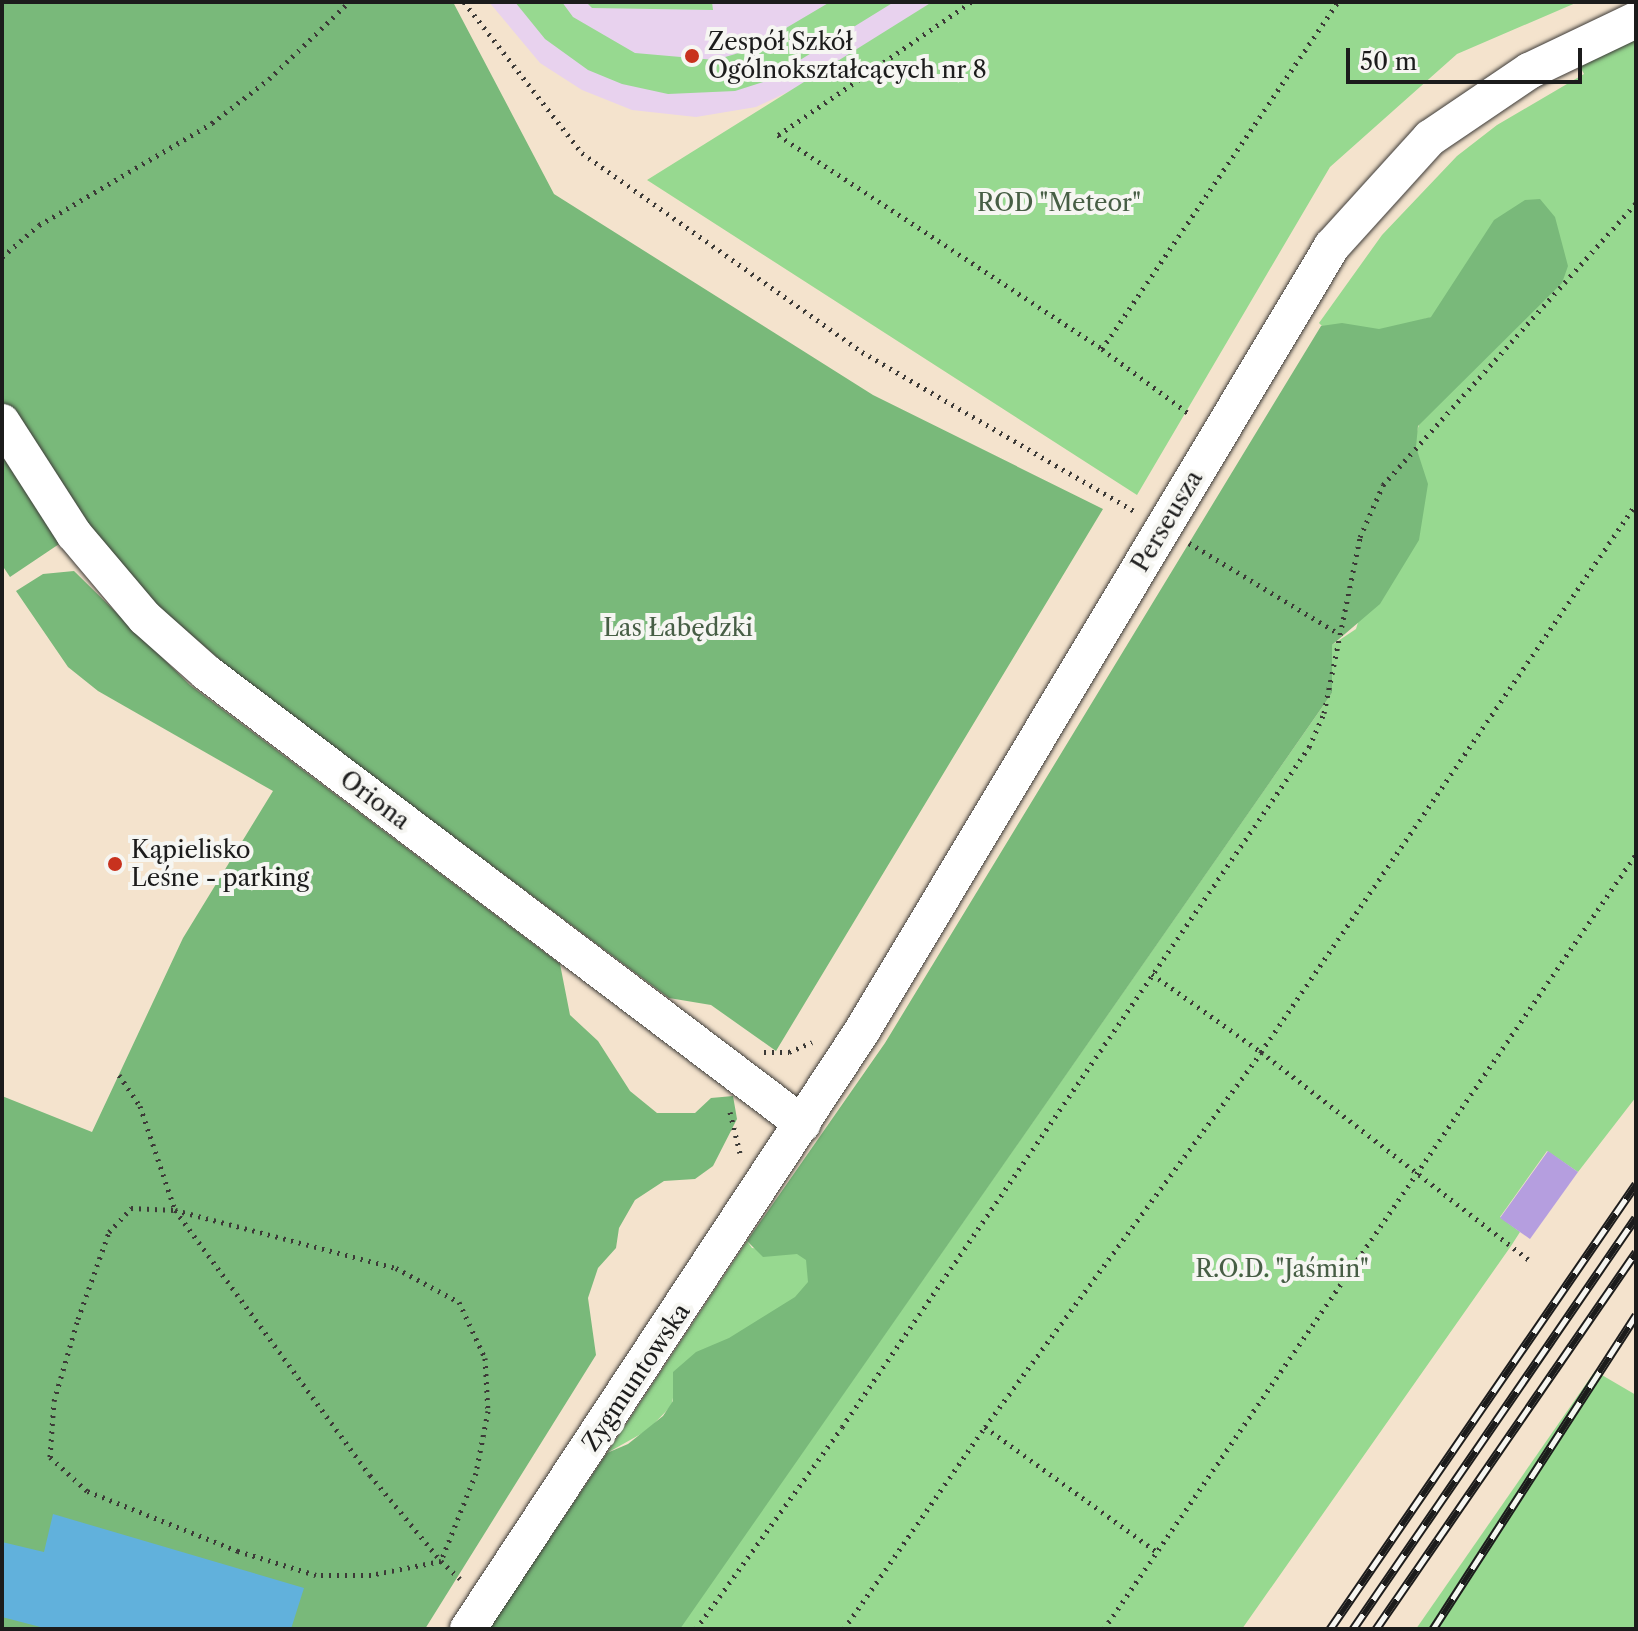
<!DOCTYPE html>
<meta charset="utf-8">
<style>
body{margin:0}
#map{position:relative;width:1638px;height:1631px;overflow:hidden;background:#f4e3cd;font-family:"Libre Caslon Text",serif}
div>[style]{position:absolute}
.built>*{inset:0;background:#e8d2ee}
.green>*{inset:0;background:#97d990}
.forest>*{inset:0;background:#79b97a}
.water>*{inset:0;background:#61b1dc}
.building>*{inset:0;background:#b59edf}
.path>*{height:5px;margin-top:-2.5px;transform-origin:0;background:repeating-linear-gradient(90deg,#3c3a37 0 2px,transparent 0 8px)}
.roads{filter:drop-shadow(0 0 2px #3c3a37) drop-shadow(0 0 2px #3c3a37)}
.minor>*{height:36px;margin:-18px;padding:0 18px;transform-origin:18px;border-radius:18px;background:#fff}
.rail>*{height:9px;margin-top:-4.5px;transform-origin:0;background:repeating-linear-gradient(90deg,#f6f6f2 0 18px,#1c1c1c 0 36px);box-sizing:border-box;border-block:2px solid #1c1c1c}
.dots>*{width:22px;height:22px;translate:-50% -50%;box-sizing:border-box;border:4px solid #f6f6f2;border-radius:50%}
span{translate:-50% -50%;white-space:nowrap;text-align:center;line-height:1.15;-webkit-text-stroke:8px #f6f6f2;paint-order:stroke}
.poi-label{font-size:24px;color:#1c1c1c}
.left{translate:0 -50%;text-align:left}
.park-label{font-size:24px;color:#475e45}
.street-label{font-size:24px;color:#1c1c1c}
.frame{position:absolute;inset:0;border:4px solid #1c1c1c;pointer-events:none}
.scale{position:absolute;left:1346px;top:48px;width:236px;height:36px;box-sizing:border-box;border:4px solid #1c1c1c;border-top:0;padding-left:10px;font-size:24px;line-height:28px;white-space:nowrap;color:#1c1c1c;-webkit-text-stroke:6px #f6f6f2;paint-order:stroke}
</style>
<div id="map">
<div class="built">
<div style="clip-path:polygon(489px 2px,932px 2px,811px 81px,756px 107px,696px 117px,632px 110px,582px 90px,540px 63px)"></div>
</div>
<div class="green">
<div style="clip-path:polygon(515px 2px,562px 2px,573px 17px,635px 53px,715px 60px,749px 50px,830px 2px,894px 2px,766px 81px,735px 91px,668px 94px,622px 84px,588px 70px,545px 39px)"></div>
<div style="clip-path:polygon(712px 2px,713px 10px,592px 8px,587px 3px)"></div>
<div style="clip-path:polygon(932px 2px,1578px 2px,1457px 54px,1330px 167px,1137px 495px,647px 180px)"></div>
<div style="clip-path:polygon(1636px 20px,1636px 1097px,1578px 1172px,1547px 1151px,1500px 1217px,1520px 1232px,1511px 1246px,1242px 1629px,679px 1629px,1332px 693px,1332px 645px,1356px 629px,1422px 415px,1450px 301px,1432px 317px,1378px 332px,1325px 329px,1319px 323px,1382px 235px,1457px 156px,1497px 125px,1584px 74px,1571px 49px)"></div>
<div style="clip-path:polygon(747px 1241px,752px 1248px,800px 1254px,810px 1261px,811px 1283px,798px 1297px,676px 1376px,672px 1405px,648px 1430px,607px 1453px)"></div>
<div style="clip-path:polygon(1595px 1371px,1636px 1395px,1636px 1629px,1416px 1629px)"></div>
</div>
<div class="forest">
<div style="clip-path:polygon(2px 2px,453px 2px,554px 194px,873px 395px,1103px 509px,776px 1051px,711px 1005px,669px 998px,240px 677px,74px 534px,10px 577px,2px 565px)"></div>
<div style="clip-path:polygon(1540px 199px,1555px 217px,1568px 266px,1562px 283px,1418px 426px,1416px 447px,1428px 484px,1419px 540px,1380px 604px,1332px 645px,1332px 693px,680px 1629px,489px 1629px,607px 1453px,628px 1444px,663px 1416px,673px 1401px,673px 1372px,696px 1352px,729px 1338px,795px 1297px,808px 1282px,806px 1260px,797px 1254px,763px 1257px,747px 1241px,885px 1043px,1321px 326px,1342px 323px,1379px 329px,1431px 317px,1494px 220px,1525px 200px)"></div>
<div style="clip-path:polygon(74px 571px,190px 685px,560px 964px,570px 1015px,598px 1041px,630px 1091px,657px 1113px,695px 1113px,711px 1098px,733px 1096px,737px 1119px,713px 1166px,695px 1179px,664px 1181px,635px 1200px,619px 1228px,616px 1248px,598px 1268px,588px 1298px,596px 1355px,425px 1629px,2px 1629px,2px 1096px,92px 1132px,183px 938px,273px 791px,98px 691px,68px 667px,16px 591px,43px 574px)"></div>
</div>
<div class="water">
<div style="clip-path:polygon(53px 1514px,304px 1588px,291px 1629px,48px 1629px,2px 1617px,2px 1542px,44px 1552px)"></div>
</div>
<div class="building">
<div style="clip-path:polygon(1548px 1151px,1578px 1172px,1530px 1239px,1500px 1218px)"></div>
</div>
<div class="path">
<div style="left:464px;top:2px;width:192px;rotate:52deg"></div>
<div style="left:582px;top:153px;width:344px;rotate:35.4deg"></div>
<div style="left:862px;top:352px;width:317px;rotate:30.3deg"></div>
<div style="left:971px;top:2px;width:234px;rotate:145.4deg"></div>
<div style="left:778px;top:135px;width:388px;rotate:33.4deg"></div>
<div style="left:1102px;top:349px;width:111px;rotate:36.6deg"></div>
<div style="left:2px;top:257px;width:49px;rotate:-40.9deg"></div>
<div style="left:39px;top:225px;width:201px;rotate:-30.5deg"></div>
<div style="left:212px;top:123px;width:72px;rotate:-37.7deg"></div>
<div style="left:269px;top:79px;width:111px;rotate:-43.9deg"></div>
<div style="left:1102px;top:349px;width:420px;rotate:-55.8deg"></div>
<div style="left:1189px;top:543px;width:175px;rotate:31.2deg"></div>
<div style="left:1152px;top:974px;width:134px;rotate:35.6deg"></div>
<div style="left:1261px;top:1052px;width:341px;rotate:37.8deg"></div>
<div style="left:764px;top:1052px;width:25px"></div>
<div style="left:789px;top:1052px;width:25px;rotate:-23deg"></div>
<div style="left:119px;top:1075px;width:37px;rotate:56deg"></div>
<div style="left:140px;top:1106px;width:110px;rotate:71.4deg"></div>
<div style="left:175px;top:1210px;width:329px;rotate:53.7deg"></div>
<div style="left:370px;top:1475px;width:112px;rotate:50.5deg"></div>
<div style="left:441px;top:1561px;width:71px;rotate:168.7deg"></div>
<div style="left:371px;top:1575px;width:55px;rotate:180deg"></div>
<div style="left:316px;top:1575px;width:82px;rotate:-162.9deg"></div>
<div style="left:238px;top:1551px;width:162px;rotate:-158.3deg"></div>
<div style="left:87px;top:1491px;width:50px;rotate:-137.4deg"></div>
<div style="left:50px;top:1457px;width:56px;rotate:-85.9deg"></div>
<div style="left:54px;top:1401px;width:85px;rotate:-73.7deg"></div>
<div style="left:78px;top:1319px;width:92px;rotate:-70.4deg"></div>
<div style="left:109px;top:1232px;width:33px;rotate:-47deg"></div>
<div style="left:131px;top:1208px;width:44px;rotate:2.6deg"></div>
<div style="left:175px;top:1210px;width:228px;rotate:14.7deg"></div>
<div style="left:396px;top:1268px;width:72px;rotate:28.4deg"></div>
<div style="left:459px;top:1302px;width:62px;rotate:65.1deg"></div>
<div style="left:485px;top:1358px;width:53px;rotate:86.8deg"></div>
<div style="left:488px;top:1411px;width:63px;rotate:101deg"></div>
<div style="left:476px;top:1473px;width:95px;rotate:111.7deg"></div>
<div style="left:441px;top:1561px;width:26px;rotate:43deg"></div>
<div style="left:730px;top:1112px;width:42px;rotate:76.3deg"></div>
<div style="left:985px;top:1427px;width:213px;rotate:36deg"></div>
<div style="left:696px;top:1629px;width:249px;rotate:-54.1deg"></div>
<div style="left:842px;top:1427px;width:825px;rotate:-55.52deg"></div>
<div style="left:1309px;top:747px;width:37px;rotate:-66deg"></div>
<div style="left:1324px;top:713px;width:180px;rotate:-78.4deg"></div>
<div style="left:1360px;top:537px;width:57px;rotate:-66.1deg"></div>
<div style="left:1383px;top:485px;width:379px;rotate:-48.1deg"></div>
<div style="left:844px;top:1629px;width:246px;rotate:-55.1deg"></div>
<div style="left:985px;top:1427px;width:466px;rotate:-53.6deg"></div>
<div style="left:1261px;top:1052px;width:664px;rotate:-55.62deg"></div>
<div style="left:1104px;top:1629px;width:940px;rotate:-55.53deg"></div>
</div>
<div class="roads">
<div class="minor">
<div style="left:2px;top:422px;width:133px;rotate:57.3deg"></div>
<div style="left:74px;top:534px;width:110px;rotate:49.8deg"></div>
<div style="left:145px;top:618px;width:83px;rotate:41.6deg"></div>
<div style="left:207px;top:673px;width:747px;rotate:37.12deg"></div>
<div style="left:468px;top:1629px;width:716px;rotate:-56.62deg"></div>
<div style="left:862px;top:1031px;width:915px;rotate:-59.09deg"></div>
<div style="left:1332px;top:246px;width:146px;rotate:-47.8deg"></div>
<div style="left:1430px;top:138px;width:120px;rotate:-34.1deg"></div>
<div style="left:1529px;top:71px;width:119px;rotate:-25.5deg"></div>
</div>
</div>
<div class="rail">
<div style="left:1330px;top:1629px;width:540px;rotate:-55.49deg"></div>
<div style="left:1353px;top:1629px;width:499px;rotate:-55.5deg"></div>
<div style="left:1376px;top:1629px;width:458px;rotate:-55.4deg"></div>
<div style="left:1433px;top:1629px;width:374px;rotate:-57.1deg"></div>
</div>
<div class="dots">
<div style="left:692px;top:56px;background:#c8321e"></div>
<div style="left:115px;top:864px;background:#c8321e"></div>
</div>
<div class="poi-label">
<span class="left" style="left:708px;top:56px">Zespół Szkół<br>Ogólnokształcących nr 8</span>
<span class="left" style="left:131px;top:864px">Kąpielisko<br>Leśne - parking</span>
</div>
<div class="park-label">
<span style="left:1059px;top:203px">ROD "Meteor"</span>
<span style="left:678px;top:628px">Las Łabędzki</span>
<span style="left:1282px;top:1269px">R.O.D. "Jaśmin"</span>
</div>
<div class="street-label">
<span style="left:1167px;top:521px;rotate:-59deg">Perseusza</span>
<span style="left:375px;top:800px;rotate:37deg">Oriona</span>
<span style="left:636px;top:1377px;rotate:-56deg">Zygmuntowska</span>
</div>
<div class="frame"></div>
<div class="scale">50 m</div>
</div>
